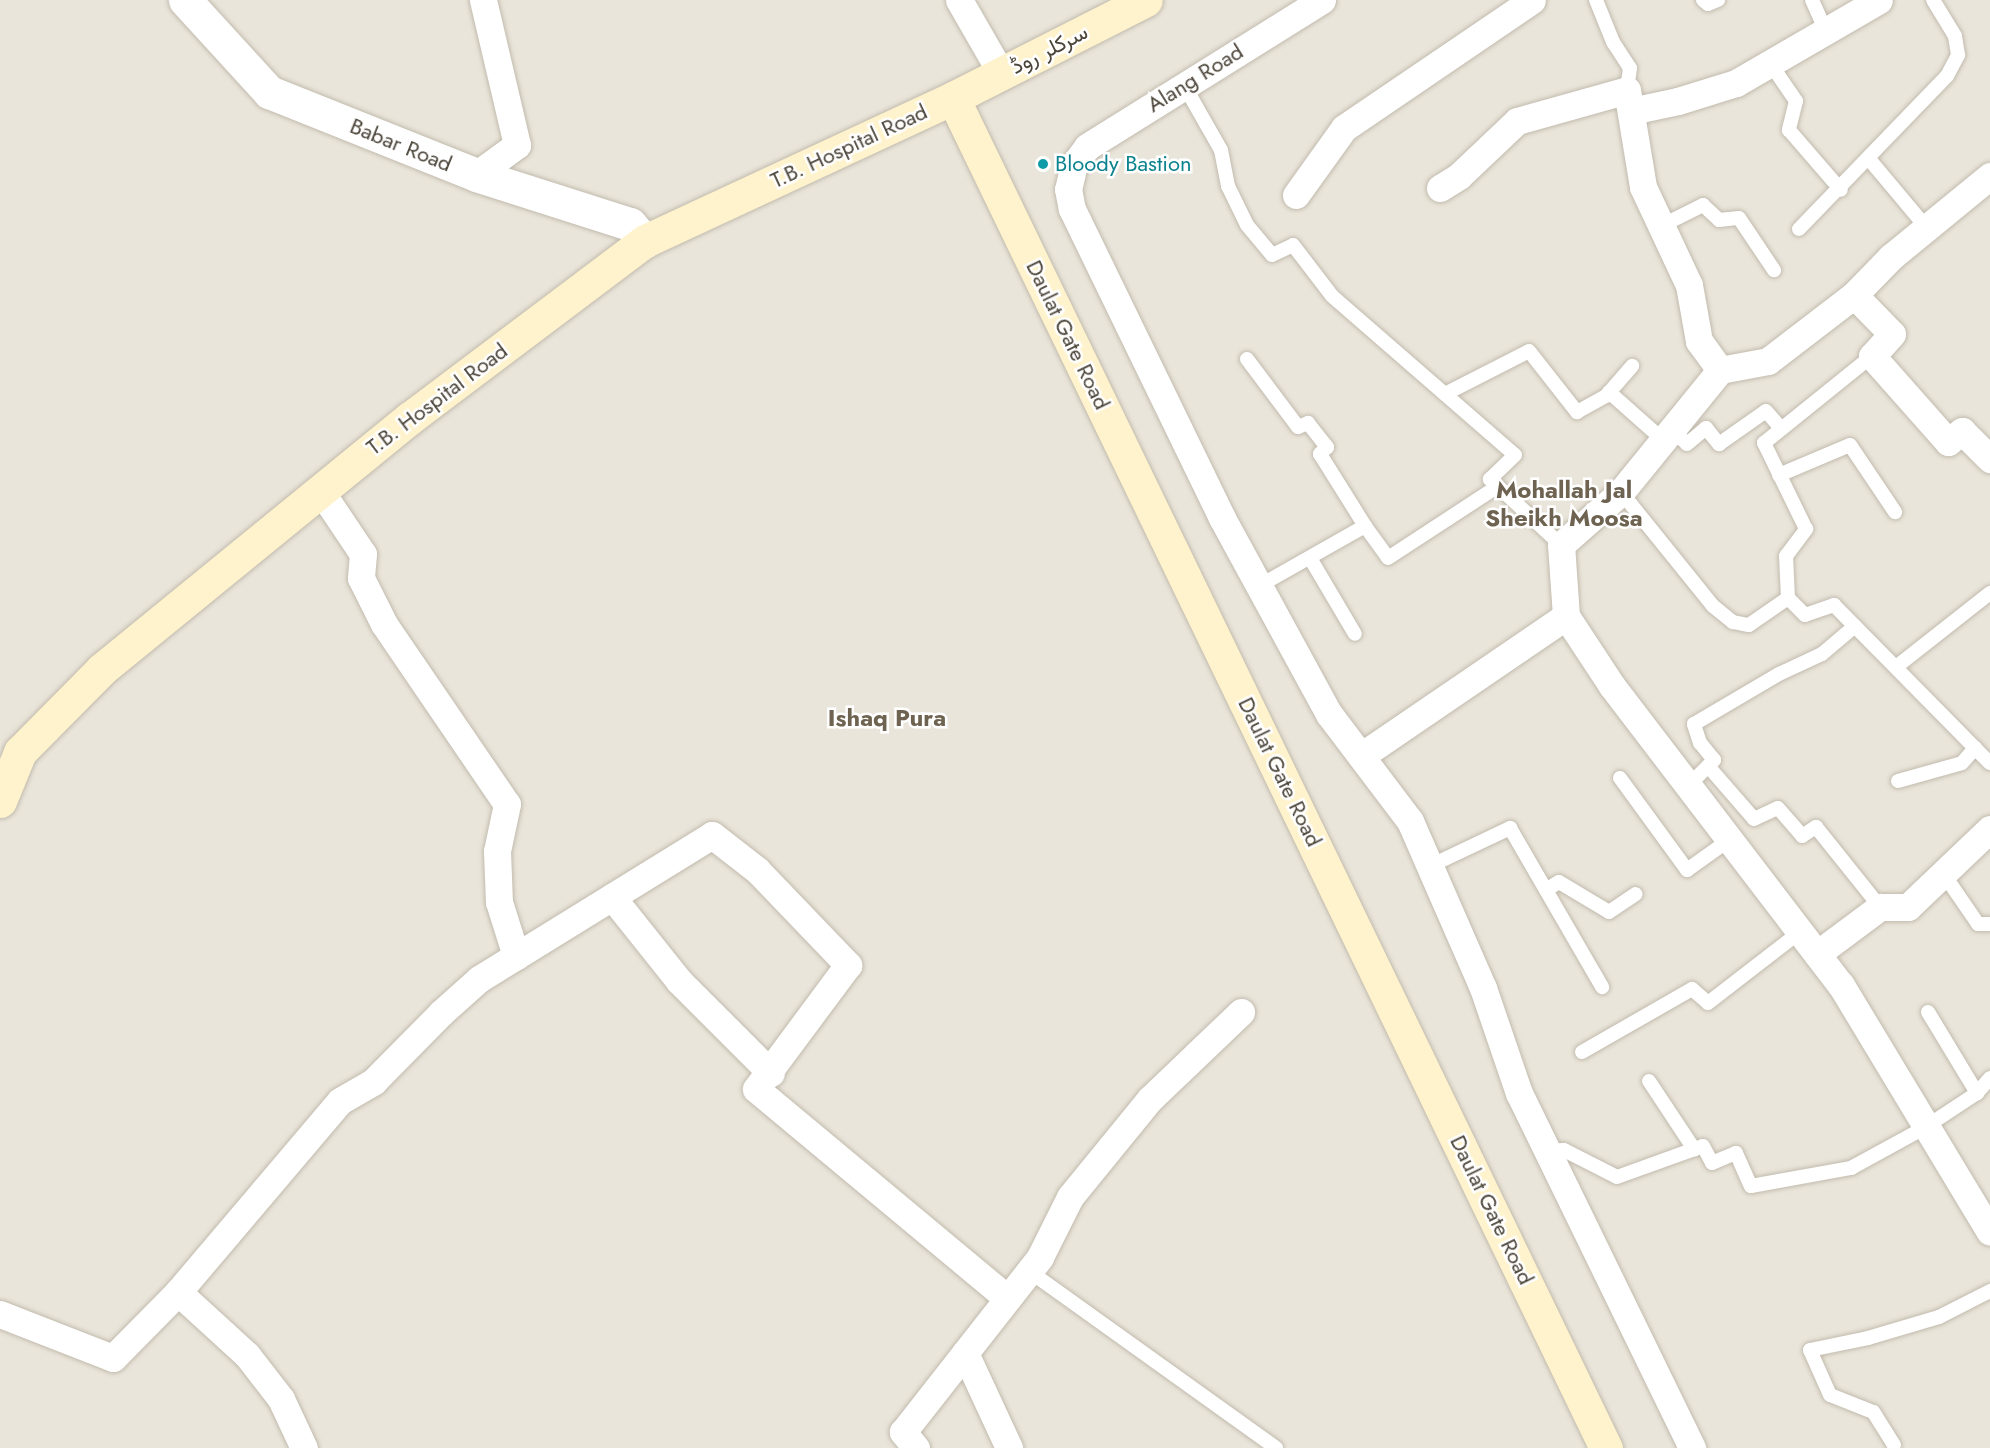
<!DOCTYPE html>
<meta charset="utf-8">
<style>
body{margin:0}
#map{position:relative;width:1990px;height:1448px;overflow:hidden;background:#f6f3ec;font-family:Jost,Vazirmatn,sans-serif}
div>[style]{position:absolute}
.residential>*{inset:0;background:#eae5da}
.roads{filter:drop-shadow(0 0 2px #c2bbae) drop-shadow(0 0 2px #c2bbae)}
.service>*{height:14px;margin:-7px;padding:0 7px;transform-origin:7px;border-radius:7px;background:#fff}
.minor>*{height:27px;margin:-13.5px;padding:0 13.5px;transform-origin:13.5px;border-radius:13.5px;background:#fff}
.tertiary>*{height:33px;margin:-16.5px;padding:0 16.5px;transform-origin:16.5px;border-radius:16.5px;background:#fff}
.secondary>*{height:33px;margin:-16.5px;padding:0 16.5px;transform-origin:16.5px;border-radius:16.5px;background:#fff3cd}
.dots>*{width:16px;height:16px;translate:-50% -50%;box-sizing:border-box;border:3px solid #fff;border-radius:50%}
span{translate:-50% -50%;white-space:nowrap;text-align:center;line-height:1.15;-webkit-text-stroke:5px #fff;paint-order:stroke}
.street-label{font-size:22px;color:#4b4439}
.culture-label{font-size:22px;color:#0d838f}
.left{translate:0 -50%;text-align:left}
.neighbourhood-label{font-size:24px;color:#6e6250;font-weight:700}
</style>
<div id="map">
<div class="residential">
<div style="clip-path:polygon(0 0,1990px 0,1990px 1448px,0 1448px)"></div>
</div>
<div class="roads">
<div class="service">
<div style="left:1596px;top:0;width:45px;rotate:68deg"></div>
<div style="left:1613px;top:42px;width:31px;rotate:57deg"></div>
<div style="left:1630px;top:68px;width:22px;rotate:98deg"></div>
<div style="left:1703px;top:0;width:6px;rotate:39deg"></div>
<div style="left:1708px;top:4px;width:11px;rotate:-22deg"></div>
<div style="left:1812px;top:0;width:34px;rotate:66deg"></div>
<div style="left:1770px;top:63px;width:46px;rotate:55.6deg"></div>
<div style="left:1796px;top:101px;width:30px;rotate:104deg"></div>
<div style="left:1789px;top:130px;width:79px;rotate:49.1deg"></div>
<div style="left:1184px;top:85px;width:75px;rotate:60.4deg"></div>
<div style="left:1221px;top:150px;width:37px;rotate:79deg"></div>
<div style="left:1228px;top:186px;width:43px;rotate:64deg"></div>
<div style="left:1247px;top:225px;width:39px;rotate:50deg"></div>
<div style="left:1272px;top:255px;width:23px;rotate:-25deg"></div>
<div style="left:1293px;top:245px;width:64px;rotate:52.6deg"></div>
<div style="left:1332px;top:296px;width:242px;rotate:41deg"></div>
<div style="left:1515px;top:455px;width:35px;rotate:136deg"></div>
<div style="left:1490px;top:479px;width:97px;rotate:42.9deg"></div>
<div style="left:1869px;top:159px;width:90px;rotate:50deg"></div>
<div style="left:1661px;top:226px;width:47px;rotate:-26.6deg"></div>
<div style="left:1703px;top:205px;width:22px;rotate:43deg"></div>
<div style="left:1719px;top:220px;width:20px;rotate:-6deg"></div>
<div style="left:1739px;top:218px;width:63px;rotate:56.1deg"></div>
<div style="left:1799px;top:229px;width:213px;rotate:-46deg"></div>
<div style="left:1947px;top:76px;width:24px;rotate:-62deg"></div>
<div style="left:1958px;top:55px;width:19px;rotate:-99deg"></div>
<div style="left:1955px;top:36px;width:42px;rotate:-121.4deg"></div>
<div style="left:1247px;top:359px;width:85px;rotate:53.1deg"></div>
<div style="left:1298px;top:427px;width:11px;rotate:-22deg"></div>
<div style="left:1308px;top:423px;width:31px;rotate:52deg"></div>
<div style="left:1327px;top:447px;width:10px;rotate:135deg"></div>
<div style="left:1320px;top:454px;width:85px;rotate:58deg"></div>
<div style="left:1609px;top:392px;width:72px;rotate:41.6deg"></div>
<div style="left:1445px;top:394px;width:94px;rotate:-27.1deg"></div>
<div style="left:1529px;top:351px;width:78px;rotate:51.8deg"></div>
<div style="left:1577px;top:412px;width:33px;rotate:-29deg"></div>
<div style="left:1606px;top:396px;width:40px;rotate:-49deg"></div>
<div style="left:1672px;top:429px;width:21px;rotate:45deg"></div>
<div style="left:1687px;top:444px;width:25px;rotate:-40deg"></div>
<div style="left:1706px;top:428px;width:21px;rotate:51deg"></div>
<div style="left:1719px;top:444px;width:57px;rotate:-35.1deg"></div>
<div style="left:1766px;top:411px;width:23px;rotate:49deg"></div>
<div style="left:1779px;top:475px;width:77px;rotate:-22.9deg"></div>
<div style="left:1850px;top:445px;width:81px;rotate:56.1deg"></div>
<div style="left:1621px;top:492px;width:146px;rotate:51.1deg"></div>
<div style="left:1713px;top:606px;width:26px;rotate:39deg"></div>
<div style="left:1733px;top:622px;width:16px;rotate:11deg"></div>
<div style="left:1749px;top:625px;width:47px;rotate:-34.7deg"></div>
<div style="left:1788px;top:598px;width:24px;rotate:45deg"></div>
<div style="left:1805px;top:615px;width:31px;rotate:-19deg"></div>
<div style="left:1834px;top:605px;width:222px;rotate:45.4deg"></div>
<div style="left:1310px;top:558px;width:88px;rotate:59.4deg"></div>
<div style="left:1259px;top:586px;width:122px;rotate:-29.5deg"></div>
<div style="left:1365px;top:526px;width:39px;rotate:54deg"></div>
<div style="left:1388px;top:558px;width:131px;rotate:-33.2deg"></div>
<div style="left:1788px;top:598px;width:42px;rotate:-92.7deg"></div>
<div style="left:1786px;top:556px;width:34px;rotate:-53deg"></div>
<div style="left:1806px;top:529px;width:96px;rotate:-116deg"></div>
<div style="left:1764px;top:443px;width:139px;rotate:-38.9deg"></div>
<div style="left:1896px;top:667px;width:120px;rotate:-38.2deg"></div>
<div style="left:1708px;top:766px;width:70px;rotate:49deg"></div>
<div style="left:1754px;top:819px;width:26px;rotate:-25deg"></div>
<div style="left:1778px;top:808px;width:37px;rotate:49deg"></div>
<div style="left:1802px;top:836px;width:17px;rotate:-33deg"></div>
<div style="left:1816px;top:827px;width:102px;rotate:51.3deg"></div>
<div style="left:1620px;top:778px;width:114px;rotate:53.9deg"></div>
<div style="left:1687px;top:870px;width:52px;rotate:-35.5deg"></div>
<div style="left:1898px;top:781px;width:66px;rotate:-15.7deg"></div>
<div style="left:1962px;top:763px;width:20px;rotate:-49deg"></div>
<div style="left:1688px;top:786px;width:37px;rotate:-45deg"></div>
<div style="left:1714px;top:760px;width:22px;rotate:-129deg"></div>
<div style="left:1700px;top:743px;width:20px;rotate:-108deg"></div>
<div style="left:1694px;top:724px;width:99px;rotate:-30.5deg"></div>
<div style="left:1779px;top:674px;width:47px;rotate:-24.9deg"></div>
<div style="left:1822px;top:654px;width:43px;rotate:-40.3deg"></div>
<div style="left:1430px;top:866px;width:89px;rotate:-25.4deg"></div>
<div style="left:1510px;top:828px;width:184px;rotate:59.9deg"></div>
<div style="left:1943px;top:873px;width:62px;rotate:55.5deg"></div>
<div style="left:1978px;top:924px;width:12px"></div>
<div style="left:1546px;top:890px;width:15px;rotate:-32deg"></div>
<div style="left:1559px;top:882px;width:58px;rotate:31deg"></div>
<div style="left:1609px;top:912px;width:32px;rotate:-34deg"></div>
<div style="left:1928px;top:1012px;width:95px;rotate:58.8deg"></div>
<div style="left:1582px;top:1052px;width:127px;rotate:-29.8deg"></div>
<div style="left:1692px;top:989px;width:21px;rotate:41deg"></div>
<div style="left:1708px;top:1003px;width:116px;rotate:-37.7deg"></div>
<div style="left:1649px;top:1081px;width:82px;rotate:56.5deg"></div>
<div style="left:1546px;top:1151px;width:18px;rotate:-3deg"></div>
<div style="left:1564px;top:1150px;width:59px;rotate:27deg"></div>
<div style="left:1617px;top:1177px;width:91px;rotate:-19.8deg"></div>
<div style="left:1703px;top:1146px;width:19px;rotate:62deg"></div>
<div style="left:1712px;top:1163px;width:26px;rotate:-23deg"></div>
<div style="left:1736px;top:1153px;width:36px;rotate:66deg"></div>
<div style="left:1751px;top:1186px;width:102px;rotate:-10.2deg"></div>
<div style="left:1851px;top:1168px;width:83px;rotate:-28.7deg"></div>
<div style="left:1924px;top:1128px;width:64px;rotate:-33.4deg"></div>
<div style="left:1977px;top:1093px;width:20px;rotate:-49deg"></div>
<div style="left:1029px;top:1271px;width:304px;rotate:35.6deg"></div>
<div style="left:1894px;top:1445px;width:39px;rotate:-122deg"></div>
<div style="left:1873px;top:1412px;width:46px;rotate:-158.4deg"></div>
<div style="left:1830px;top:1395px;width:49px;rotate:-114deg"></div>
<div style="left:1810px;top:1350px;width:59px;rotate:-11.7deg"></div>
<div style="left:1868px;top:1338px;width:74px;rotate:-16.5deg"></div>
<div style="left:1939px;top:1317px;width:57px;rotate:-27deg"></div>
</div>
<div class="minor">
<div style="left:959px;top:0;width:84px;rotate:60.1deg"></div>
<div style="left:1322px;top:0;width:277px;rotate:148deg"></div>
<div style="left:1087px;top:147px;width:21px;rotate:127deg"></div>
<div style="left:1074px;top:164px;width:26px;rotate:103deg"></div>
<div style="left:1068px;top:189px;width:20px;rotate:79deg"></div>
<div style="left:1072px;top:209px;width:343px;rotate:64.1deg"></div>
<div style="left:1222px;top:518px;width:223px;rotate:61.4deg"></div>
<div style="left:1329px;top:714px;width:134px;rotate:52.9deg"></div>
<div style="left:1410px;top:821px;width:182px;rotate:66.4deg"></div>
<div style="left:1483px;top:988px;width:111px;rotate:71.1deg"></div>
<div style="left:1519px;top:1093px;width:395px;rotate:64deg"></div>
<div style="left:1631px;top:111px;width:48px;rotate:-12deg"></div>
<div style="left:1678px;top:101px;width:61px;rotate:-17.2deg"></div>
<div style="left:1736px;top:83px;width:165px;rotate:-30.1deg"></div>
<div style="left:476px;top:175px;width:51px;rotate:-36.2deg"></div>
<div style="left:517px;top:145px;width:149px;rotate:-103.2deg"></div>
<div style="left:1440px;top:188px;width:22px;rotate:-32deg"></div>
<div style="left:1459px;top:176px;width:80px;rotate:-43.5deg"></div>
<div style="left:1517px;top:121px;width:114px;rotate:-15.7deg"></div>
<div style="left:1627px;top:90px;width:98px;rotate:80.6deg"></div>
<div style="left:1643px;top:187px;width:108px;rotate:64.9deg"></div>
<div style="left:1689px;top:285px;width:57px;rotate:79.9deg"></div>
<div style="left:1699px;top:341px;width:36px;rotate:54deg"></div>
<div style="left:1296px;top:195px;width:82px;rotate:-54.4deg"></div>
<div style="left:1344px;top:128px;width:227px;rotate:-34.2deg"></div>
<div style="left:1854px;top:295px;width:54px;rotate:45.7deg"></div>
<div style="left:1892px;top:334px;width:30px;rotate:132deg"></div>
<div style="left:1872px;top:356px;width:115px;rotate:48.5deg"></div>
<div style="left:1948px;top:442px;width:18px;rotate:-38deg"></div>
<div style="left:1962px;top:431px;width:40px;rotate:45deg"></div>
<div style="left:320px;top:490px;width:77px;rotate:56.1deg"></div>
<div style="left:363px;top:554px;width:24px;rotate:95deg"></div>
<div style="left:361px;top:578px;width:51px;rotate:63.4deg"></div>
<div style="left:384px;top:624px;width:218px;rotate:55.7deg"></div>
<div style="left:507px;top:804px;width:48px;rotate:102deg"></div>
<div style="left:497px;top:851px;width:51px;rotate:87.8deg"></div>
<div style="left:499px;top:902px;width:57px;rotate:72.5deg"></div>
<div style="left:1566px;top:616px;width:71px;rotate:-94deg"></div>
<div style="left:1561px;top:545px;width:80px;rotate:-41.5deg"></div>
<div style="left:1621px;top:492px;width:157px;rotate:-50.9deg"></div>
<div style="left:1720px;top:370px;width:49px;rotate:-10.6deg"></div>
<div style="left:1768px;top:361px;width:108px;rotate:-37.5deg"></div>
<div style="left:1854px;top:295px;width:53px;rotate:-45.8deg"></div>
<div style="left:1891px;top:257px;width:128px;rotate:-39.3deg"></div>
<div style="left:1361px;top:756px;width:248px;rotate:-34.3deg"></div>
<div style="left:1566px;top:616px;width:84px;rotate:56.7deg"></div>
<div style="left:1612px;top:686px;width:377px;rotate:52.6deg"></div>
<div style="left:1841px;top:985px;width:288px;rotate:58.9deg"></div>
<div style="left:612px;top:897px;width:107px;rotate:51.4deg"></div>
<div style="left:679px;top:981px;width:130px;rotate:45deg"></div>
<div style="left:1817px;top:954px;width:79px;rotate:-36.7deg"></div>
<div style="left:1880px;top:907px;width:28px"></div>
<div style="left:1908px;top:907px;width:113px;rotate:-43.6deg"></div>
<div style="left:178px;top:1292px;width:93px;rotate:42.4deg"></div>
<div style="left:247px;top:1355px;width:56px;rotate:52.3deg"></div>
<div style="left:281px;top:1399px;width:54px;rotate:64.9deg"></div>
<div style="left:0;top:1314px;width:121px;rotate:21.3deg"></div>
<div style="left:113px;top:1358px;width:93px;rotate:-45.4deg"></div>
<div style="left:178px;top:1292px;width:250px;rotate:-49.7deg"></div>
<div style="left:340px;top:1101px;width:39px;rotate:-30deg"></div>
<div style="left:374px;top:1081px;width:95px;rotate:-45.4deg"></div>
<div style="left:441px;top:1013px;width:51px;rotate:-41.8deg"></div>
<div style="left:479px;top:979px;width:274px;rotate:-31.7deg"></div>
<div style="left:712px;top:835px;width:57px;rotate:37.9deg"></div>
<div style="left:757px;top:870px;width:132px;rotate:46.2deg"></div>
<div style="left:848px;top:965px;width:154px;rotate:126.6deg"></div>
<div style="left:756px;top:1089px;width:327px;rotate:39.8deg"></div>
<div style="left:965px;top:1353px;width:105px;rotate:65.1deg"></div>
<div style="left:916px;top:1448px;width:21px;rotate:-129deg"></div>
<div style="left:903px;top:1432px;width:222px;rotate:-51.9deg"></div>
<div style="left:1040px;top:1257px;width:67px;rotate:-63.4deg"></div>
<div style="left:1070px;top:1197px;width:127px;rotate:-50.8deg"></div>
<div style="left:1150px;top:1099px;width:126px;rotate:-43.7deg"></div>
</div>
<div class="tertiary">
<div style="left:185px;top:0;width:125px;rotate:47.6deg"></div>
<div style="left:269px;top:92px;width:223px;rotate:21.8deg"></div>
<div style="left:476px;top:175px;width:162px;rotate:17.7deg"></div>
<div style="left:630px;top:224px;width:23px;rotate:49deg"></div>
</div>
<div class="secondary">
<div style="left:953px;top:98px;width:1500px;rotate:64.19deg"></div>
<div style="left:0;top:801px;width:53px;rotate:-67.8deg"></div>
<div style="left:20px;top:752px;width:117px;rotate:-45.3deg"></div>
<div style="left:102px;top:669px;width:397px;rotate:-39.2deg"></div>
<div style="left:410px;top:418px;width:294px;rotate:-37deg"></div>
<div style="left:645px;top:241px;width:340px;rotate:-24.9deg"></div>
<div style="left:953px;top:98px;width:216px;rotate:-26.9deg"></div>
</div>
</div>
<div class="dots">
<div style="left:1043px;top:164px;background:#0f9aa8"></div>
</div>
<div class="street-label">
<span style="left:1049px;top:49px;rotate:-27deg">سرکلر روڈ</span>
<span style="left:1195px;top:78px;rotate:-32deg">Alang Road</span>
<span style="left:401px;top:145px;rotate:22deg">Babar Road</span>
<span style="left:849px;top:146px;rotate:-25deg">T.B. Hospital Road</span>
<span style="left:1068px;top:335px;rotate:64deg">Daulat Gate Road</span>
<span style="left:437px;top:399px;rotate:-37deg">T.B. Hospital Road</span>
<span style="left:1280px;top:772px;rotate:64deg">Daulat Gate Road</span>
<span style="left:1492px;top:1210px;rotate:64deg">Daulat Gate Road</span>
</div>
<div class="culture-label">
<span class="left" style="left:1055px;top:164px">Bloody Bastion</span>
</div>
<div class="neighbourhood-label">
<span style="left:1564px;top:504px">Mohallah Jal<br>Sheikh Moosa</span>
<span style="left:887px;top:718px">Ishaq Pura</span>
</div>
</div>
